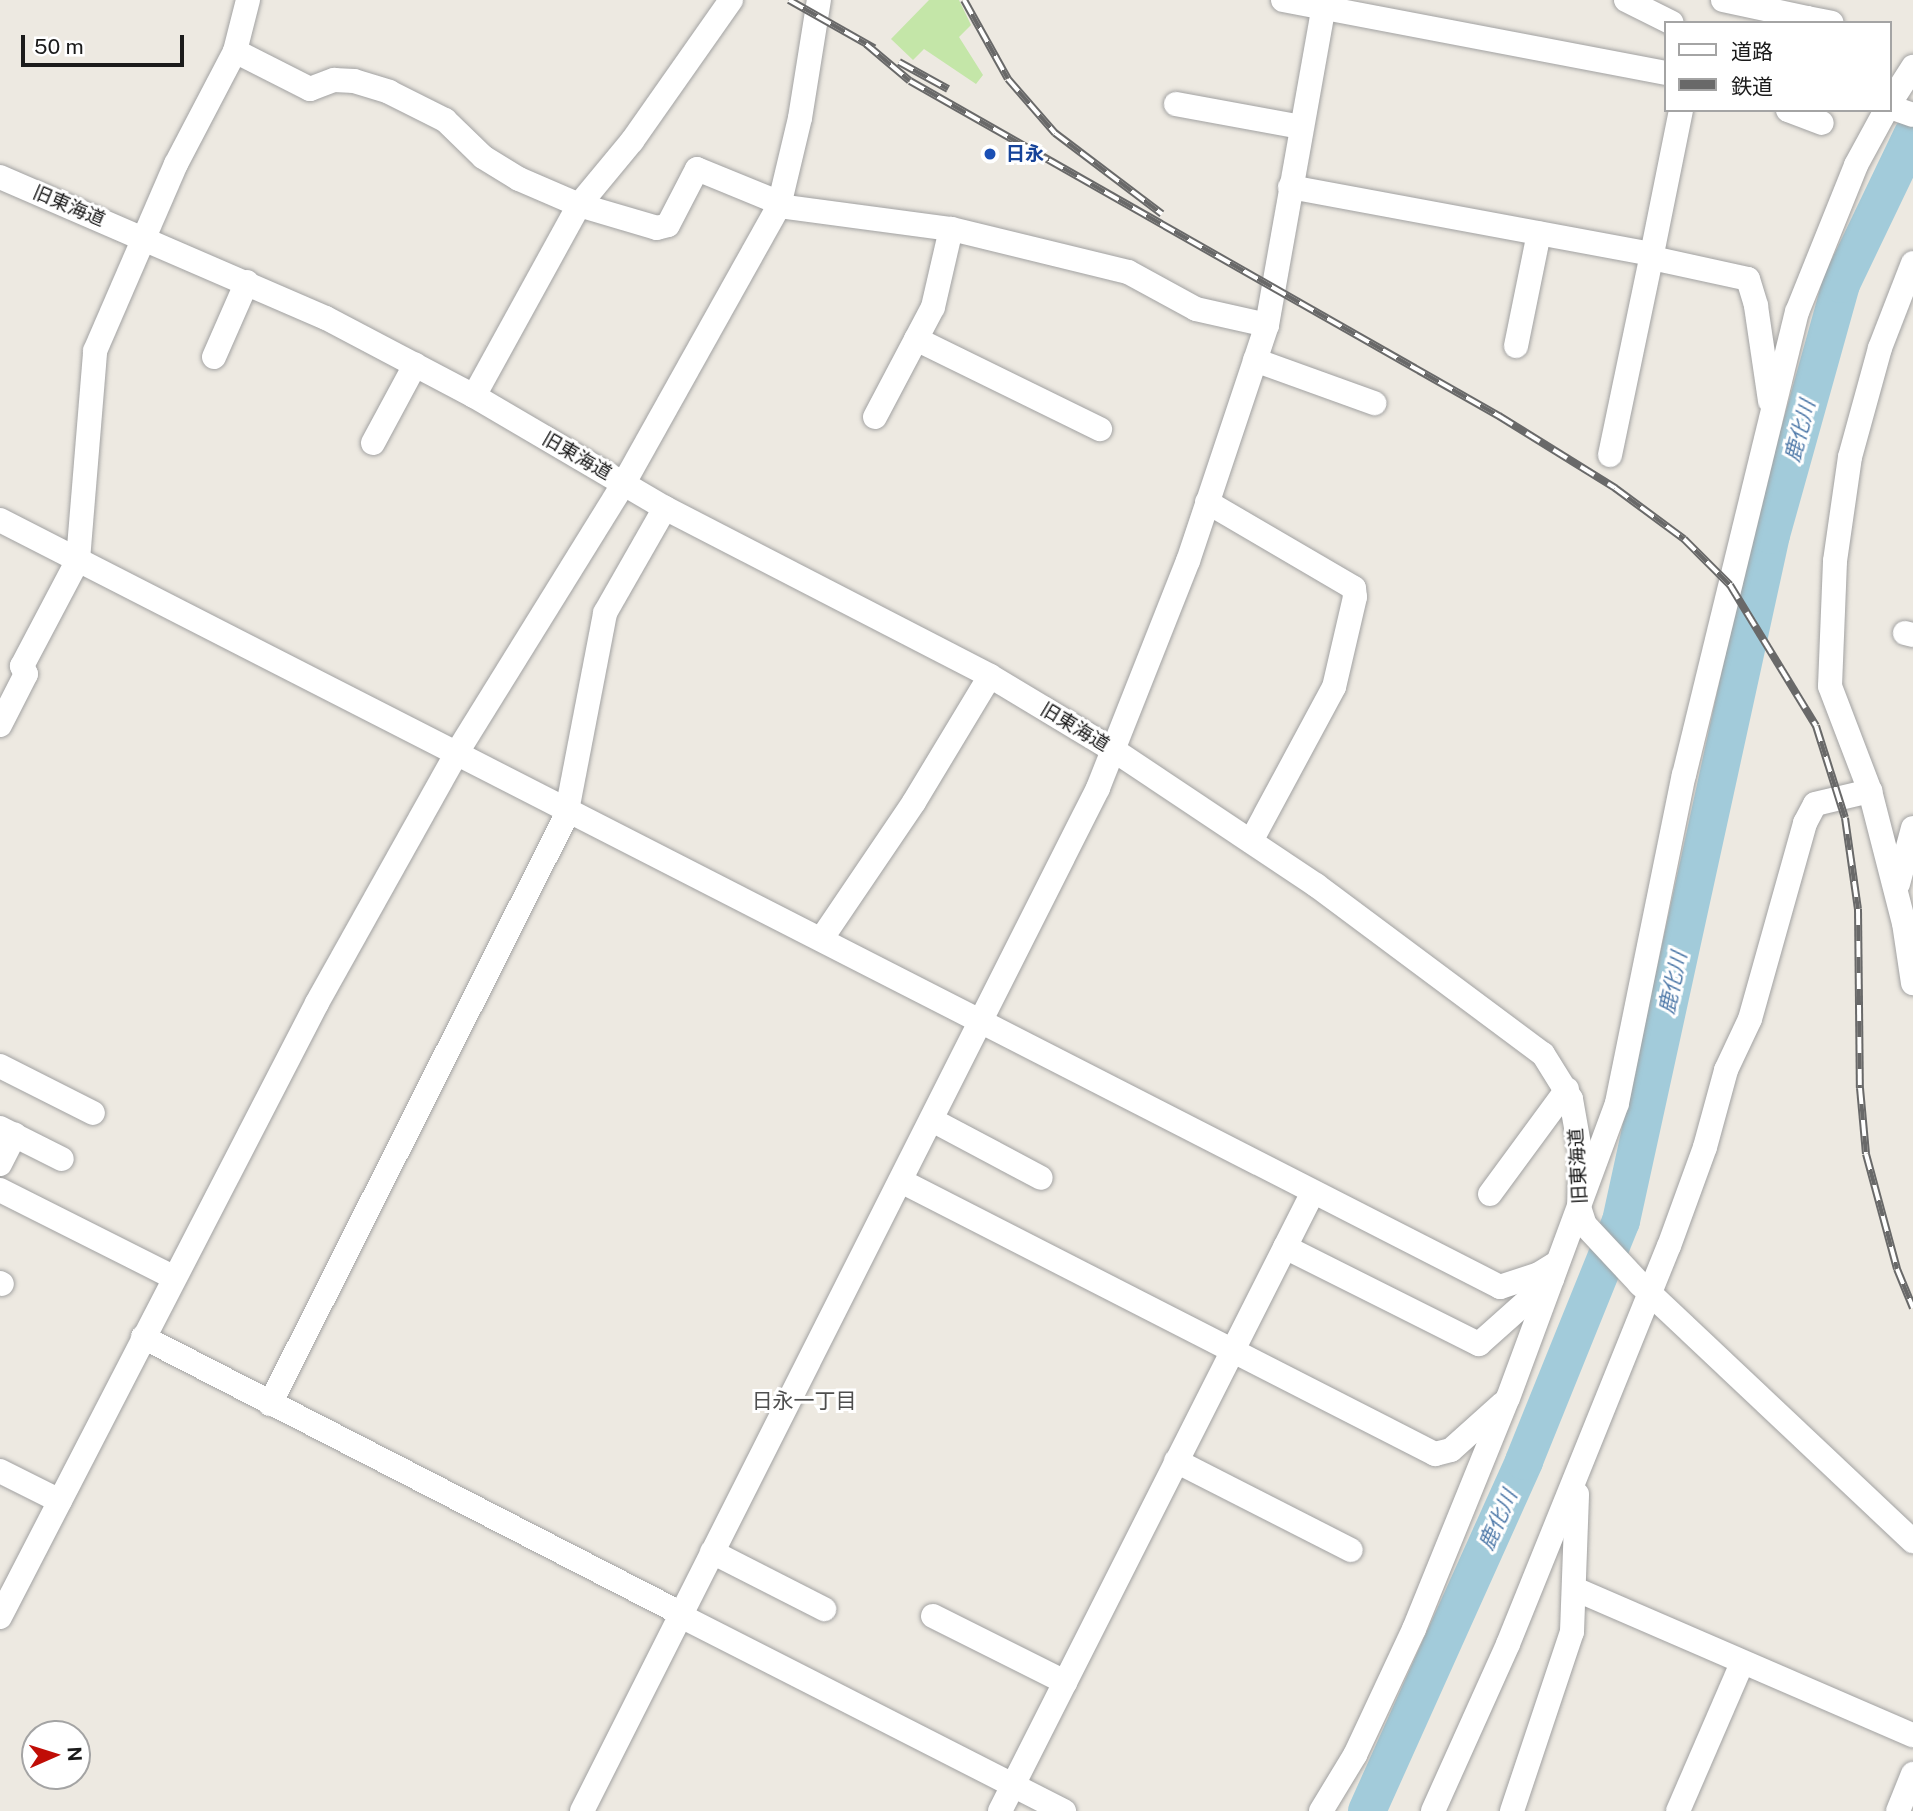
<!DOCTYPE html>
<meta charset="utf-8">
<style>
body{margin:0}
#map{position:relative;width:1913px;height:1811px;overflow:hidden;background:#ede9e1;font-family:"Public Sans","Noto Sans JP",sans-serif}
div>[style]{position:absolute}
.grass>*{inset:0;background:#c4e6a8}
.river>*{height:38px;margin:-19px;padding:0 19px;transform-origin:19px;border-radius:19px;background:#a2cbda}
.roads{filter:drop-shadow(0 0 2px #a2a2a2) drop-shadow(0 0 2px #a2a2a2)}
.minor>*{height:24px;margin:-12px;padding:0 12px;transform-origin:12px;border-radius:12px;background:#fff}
.rail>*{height:8px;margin-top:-4px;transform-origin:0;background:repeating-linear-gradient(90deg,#fff 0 16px,#696969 0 32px);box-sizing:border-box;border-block:2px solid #696969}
.dots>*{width:19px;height:19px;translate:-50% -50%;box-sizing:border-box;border:4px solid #fff;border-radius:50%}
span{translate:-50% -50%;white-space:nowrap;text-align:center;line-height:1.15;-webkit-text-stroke:6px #fff;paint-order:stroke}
.transit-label{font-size:19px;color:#164399;font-weight:700}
.left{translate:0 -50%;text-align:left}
.street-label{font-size:19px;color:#1b1b1b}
.water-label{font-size:21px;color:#4c77a7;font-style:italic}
.neighbourhood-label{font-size:21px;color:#4e4e4e}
.legend{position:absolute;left:1664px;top:21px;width:228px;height:91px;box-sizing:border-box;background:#fff;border:2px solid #a4a4a4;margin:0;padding:9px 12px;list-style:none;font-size:21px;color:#1b1b1b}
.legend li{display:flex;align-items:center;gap:14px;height:35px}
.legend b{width:35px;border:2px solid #a4a4a4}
.north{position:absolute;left:21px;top:1720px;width:70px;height:70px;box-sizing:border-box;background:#fff;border:2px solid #a4a4a4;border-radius:50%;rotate:87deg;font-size:19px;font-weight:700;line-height:28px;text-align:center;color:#1b1b1b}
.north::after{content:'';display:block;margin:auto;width:24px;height:32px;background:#c00d06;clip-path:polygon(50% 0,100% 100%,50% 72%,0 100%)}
.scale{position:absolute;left:21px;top:35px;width:163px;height:32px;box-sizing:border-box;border:4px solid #1b1b1b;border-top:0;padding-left:9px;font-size:21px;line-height:24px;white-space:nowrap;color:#1b1b1b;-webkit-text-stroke:5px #fff;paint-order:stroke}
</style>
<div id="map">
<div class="grass">
<div style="clip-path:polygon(929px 0,959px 0,971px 25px,959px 37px,983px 75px,976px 84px,924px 49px,913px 60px,891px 39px)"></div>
</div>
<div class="river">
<div style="left:1367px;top:1811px;width:384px;rotate:-65.8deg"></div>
<div style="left:1524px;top:1461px;width:259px;rotate:-68deg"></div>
<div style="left:1621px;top:1221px;width:702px;rotate:-77.67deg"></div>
<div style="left:1771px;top:535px;width:261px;rotate:-74.4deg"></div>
<div style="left:1841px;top:284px;width:166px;rotate:-64.4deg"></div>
</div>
<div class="roads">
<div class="minor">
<div style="left:1283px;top:0;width:390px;rotate:10.8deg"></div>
<div style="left:1626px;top:0;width:51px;rotate:26.6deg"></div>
<div style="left:1723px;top:0;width:86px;rotate:12.1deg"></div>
<div style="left:1807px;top:18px;width:5px;rotate:101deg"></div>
<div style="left:1807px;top:18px;width:25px;rotate:11deg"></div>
<div style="left:235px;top:51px;width:84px;rotate:26.9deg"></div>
<div style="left:310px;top:89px;width:26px;rotate:-21deg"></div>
<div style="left:334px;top:80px;width:20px;rotate:3deg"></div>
<div style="left:354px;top:81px;width:37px;rotate:17deg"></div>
<div style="left:389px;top:92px;width:63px;rotate:26.6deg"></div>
<div style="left:445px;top:120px;width:53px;rotate:44.2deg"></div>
<div style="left:483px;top:157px;width:42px;rotate:31.4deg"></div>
<div style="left:519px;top:179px;width:65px;rotate:23.4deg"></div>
<div style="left:579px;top:205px;width:81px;rotate:16.4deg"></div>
<div style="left:657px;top:228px;width:11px;rotate:-15deg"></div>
<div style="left:668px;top:225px;width:63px;rotate:-62.6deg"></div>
<div style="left:697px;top:169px;width:90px;rotate:22.3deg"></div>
<div style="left:1890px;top:103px;width:43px;rotate:-57.4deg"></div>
<div style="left:1176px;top:104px;width:127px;rotate:10.4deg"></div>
<div style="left:1890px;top:107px;width:24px;rotate:19deg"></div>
<div style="left:1788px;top:110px;width:36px;rotate:21deg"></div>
<div style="left:0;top:177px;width:355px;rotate:23.4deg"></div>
<div style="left:326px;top:318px;width:167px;rotate:27.8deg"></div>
<div style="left:474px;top:396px;width:221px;rotate:30.4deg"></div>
<div style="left:665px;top:508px;width:366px;rotate:27.3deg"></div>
<div style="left:990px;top:676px;width:146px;rotate:31deg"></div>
<div style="left:1115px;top:751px;width:242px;rotate:33.7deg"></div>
<div style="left:1316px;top:885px;width:283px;rotate:36.7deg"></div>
<div style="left:1543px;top:1054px;width:53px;rotate:58.1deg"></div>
<div style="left:1571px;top:1099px;width:58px;rotate:80deg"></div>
<div style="left:1581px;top:1156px;width:51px;rotate:92.2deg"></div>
<div style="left:1579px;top:1207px;width:19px;rotate:72deg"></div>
<div style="left:1585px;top:1225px;width:81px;rotate:47deg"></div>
<div style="left:1640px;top:1284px;width:375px;rotate:43.3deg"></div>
<div style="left:1290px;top:187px;width:368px;rotate:10.5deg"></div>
<div style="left:1652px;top:254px;width:147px;rotate:-78.6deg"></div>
<div style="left:1652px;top:258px;width:98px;rotate:12.3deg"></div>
<div style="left:1748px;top:279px;width:28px;rotate:73deg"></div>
<div style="left:1756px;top:306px;width:96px;rotate:81.6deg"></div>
<div style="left:1267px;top:325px;width:330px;rotate:-79.9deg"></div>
<div style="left:916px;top:339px;width:205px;rotate:26.1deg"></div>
<div style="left:1516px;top:346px;width:115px;rotate:-78.5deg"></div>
<div style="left:214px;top:357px;width:82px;rotate:-66.3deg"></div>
<div style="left:1255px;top:360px;width:127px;rotate:19.9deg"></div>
<div style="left:474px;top:396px;width:218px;rotate:-61.2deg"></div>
<div style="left:579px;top:205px;width:83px;rotate:-50.4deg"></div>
<div style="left:632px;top:141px;width:172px;rotate:-54.9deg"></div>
<div style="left:875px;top:417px;width:124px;rotate:-62.2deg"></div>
<div style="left:933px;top:307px;width:80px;rotate:-77deg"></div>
<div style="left:373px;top:443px;width:89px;rotate:-61.7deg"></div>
<div style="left:1610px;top:455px;width:205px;rotate:-78.2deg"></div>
<div style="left:1207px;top:502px;width:170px;rotate:30.3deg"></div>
<div style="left:1354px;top:588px;width:9px;rotate:84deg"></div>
<div style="left:1355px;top:597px;width:92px;rotate:103.1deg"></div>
<div style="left:1334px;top:687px;width:175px;rotate:118.3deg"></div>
<div style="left:0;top:520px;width:1685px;rotate:27.08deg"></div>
<div style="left:1500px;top:1287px;width:41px;rotate:-18.4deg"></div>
<div style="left:1539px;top:1274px;width:22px;rotate:-32deg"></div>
<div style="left:1905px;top:633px;width:8px;rotate:14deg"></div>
<div style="left:0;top:725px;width:57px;rotate:-63deg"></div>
<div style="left:26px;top:674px;width:9px;rotate:-117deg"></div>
<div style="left:22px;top:666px;width:120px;rotate:-62.2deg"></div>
<div style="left:78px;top:560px;width:210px;rotate:-85.3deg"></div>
<div style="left:95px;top:351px;width:204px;rotate:-66.6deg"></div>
<div style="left:176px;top:164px;width:127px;rotate:-62.4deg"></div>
<div style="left:235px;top:51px;width:53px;rotate:-75.7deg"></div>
<div style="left:1870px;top:791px;width:136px;rotate:75.6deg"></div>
<div style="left:1904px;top:923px;width:61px;rotate:81.5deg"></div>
<div style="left:1898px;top:884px;width:58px;rotate:-75deg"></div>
<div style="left:822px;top:938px;width:164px;rotate:-55.9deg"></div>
<div style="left:914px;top:802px;width:147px;rotate:-58.9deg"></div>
<div style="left:0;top:1066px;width:104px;rotate:26.8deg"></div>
<div style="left:932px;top:1120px;width:123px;rotate:28deg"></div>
<div style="left:0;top:1128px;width:69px;rotate:26.6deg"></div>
<div style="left:0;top:1164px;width:33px;rotate:-63deg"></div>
<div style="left:901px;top:1181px;width:600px;rotate:27.08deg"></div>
<div style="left:1435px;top:1454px;width:16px;rotate:-14deg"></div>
<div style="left:1451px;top:1450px;width:69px;rotate:-42deg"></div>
<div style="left:0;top:1190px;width:194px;rotate:26.7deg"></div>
<div style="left:1490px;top:1194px;width:130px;rotate:-53.7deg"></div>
<div style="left:1285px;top:1247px;width:217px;rotate:26.6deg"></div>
<div style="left:1479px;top:1344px;width:98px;rotate:-41.7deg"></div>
<div style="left:0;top:1283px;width:2px;rotate:27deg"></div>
<div style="left:143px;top:1337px;width:606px;rotate:27.2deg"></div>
<div style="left:270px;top:1404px;width:658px;rotate:-63.28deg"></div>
<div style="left:566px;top:816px;width:207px;rotate:-79.1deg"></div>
<div style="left:605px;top:613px;width:121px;rotate:-60.3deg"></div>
<div style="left:1176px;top:1461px;width:196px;rotate:27deg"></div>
<div style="left:0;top:1471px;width:67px;rotate:26.6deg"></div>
<div style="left:712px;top:1552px;width:126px;rotate:27deg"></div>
<div style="left:1575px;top:1589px;width:368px;rotate:23.4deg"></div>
<div style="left:681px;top:1616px;width:430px;rotate:27deg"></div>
<div style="left:933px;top:1616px;width:148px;rotate:26.6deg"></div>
<div style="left:0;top:1617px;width:691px;rotate:-62.69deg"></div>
<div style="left:317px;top:1003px;width:285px;rotate:-60.8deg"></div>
<div style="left:456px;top:754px;width:319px;rotate:-58.2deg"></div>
<div style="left:624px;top:483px;width:317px;rotate:-60.8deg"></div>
<div style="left:779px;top:206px;width:90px;rotate:-76.6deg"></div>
<div style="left:800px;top:118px;width:120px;rotate:-80.9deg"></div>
<div style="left:582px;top:1811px;width:1146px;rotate:-63.23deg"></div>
<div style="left:1098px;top:788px;width:244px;rotate:-68.4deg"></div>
<div style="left:1188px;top:561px;width:249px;rotate:-71.5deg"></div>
<div style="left:1267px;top:325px;width:73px;rotate:-167.3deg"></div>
<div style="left:1196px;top:309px;width:77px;rotate:-151.4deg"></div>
<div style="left:1128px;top:272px;width:182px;rotate:-166.3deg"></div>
<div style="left:951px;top:229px;width:174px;rotate:-172.4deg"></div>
<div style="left:1000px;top:1811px;width:691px;rotate:-63.18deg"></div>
<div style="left:1321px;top:1811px;width:66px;rotate:-58.7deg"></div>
<div style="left:1355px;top:1755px;width:139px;rotate:-64.9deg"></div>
<div style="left:1414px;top:1629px;width:249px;rotate:-67.9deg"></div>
<div style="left:1508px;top:1398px;width:314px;rotate:-69.7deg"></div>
<div style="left:1617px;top:1103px;width:335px;rotate:-78.5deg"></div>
<div style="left:1684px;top:775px;width:477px;rotate:-76.3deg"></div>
<div style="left:1797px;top:312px;width:158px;rotate:-68.1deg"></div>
<div style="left:1856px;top:165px;width:63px;rotate:-61.4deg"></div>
<div style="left:1433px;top:1811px;width:183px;rotate:-65.8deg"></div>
<div style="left:1508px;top:1644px;width:429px;rotate:-68deg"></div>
<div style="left:1669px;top:1246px;width:105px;rotate:-70deg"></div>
<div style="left:1705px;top:1147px;width:80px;rotate:-74.7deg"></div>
<div style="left:1726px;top:1070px;width:56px;rotate:-64.8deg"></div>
<div style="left:1750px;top:1019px;width:204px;rotate:-74.3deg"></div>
<div style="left:1805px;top:823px;width:21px;rotate:-62deg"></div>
<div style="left:1815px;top:804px;width:57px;rotate:-13.3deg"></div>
<div style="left:1870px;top:791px;width:112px;rotate:-110.9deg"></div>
<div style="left:1830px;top:686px;width:125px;rotate:-87.7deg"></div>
<div style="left:1835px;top:561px;width:105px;rotate:-81.8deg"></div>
<div style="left:1850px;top:457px;width:113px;rotate:-74.6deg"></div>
<div style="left:1880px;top:348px;width:91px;rotate:-68.8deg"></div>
<div style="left:1512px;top:1811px;width:189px;rotate:-71.5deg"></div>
<div style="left:1572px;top:1632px;width:138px;rotate:-87.9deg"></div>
<div style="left:1678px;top:1811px;width:161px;rotate:-66.6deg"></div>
<div style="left:1898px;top:1811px;width:40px;rotate:-68deg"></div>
</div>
</div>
<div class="rail">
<div style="left:789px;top:0;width:98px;rotate:29.5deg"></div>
<div style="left:964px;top:0;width:90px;rotate:60.9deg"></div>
<div style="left:1008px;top:79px;width:72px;rotate:49deg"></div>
<div style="left:1055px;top:133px;width:134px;rotate:37.1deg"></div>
<div style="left:866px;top:44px;width:57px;rotate:40.1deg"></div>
<div style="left:910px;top:81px;width:678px;rotate:29.63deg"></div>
<div style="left:1499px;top:416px;width:137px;rotate:31.8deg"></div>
<div style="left:1615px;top:488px;width:86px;rotate:36.5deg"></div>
<div style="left:1684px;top:539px;width:65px;rotate:45deg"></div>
<div style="left:1730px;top:585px;width:165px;rotate:58.6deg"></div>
<div style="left:1816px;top:726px;width:96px;rotate:72.5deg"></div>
<div style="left:1845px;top:818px;width:92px;rotate:81.9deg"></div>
<div style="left:1858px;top:909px;width:179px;rotate:89.4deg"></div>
<div style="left:1860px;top:1088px;width:66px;rotate:84.8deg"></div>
<div style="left:1866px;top:1154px;width:119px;rotate:74.9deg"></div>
<div style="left:1897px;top:1269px;width:42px;rotate:67.7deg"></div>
<div style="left:899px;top:62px;width:56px;rotate:28.9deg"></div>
</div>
<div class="dots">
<div style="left:990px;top:154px;background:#1a4fb4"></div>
</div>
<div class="transit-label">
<span class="left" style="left:1006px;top:154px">日永</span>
</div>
<div class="street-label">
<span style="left:69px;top:206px;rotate:23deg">旧東海道</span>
<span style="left:577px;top:456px;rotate:30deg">旧東海道</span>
<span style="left:1075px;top:727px;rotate:31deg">旧東海道</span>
<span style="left:1578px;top:1166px;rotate:-93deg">旧東海道</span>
</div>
<div class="water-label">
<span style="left:1800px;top:431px;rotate:-75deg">鹿化川</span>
<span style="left:1673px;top:983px;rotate:-78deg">鹿化川</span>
<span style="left:1498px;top:1520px;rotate:-66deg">鹿化川</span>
</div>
<div class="neighbourhood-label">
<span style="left:804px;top:1401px">日永一丁目</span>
</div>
<ul class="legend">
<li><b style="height:9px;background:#fff"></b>道路</li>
<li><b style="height:9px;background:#696969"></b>鉄道</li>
</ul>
<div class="north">N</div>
<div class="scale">50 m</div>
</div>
